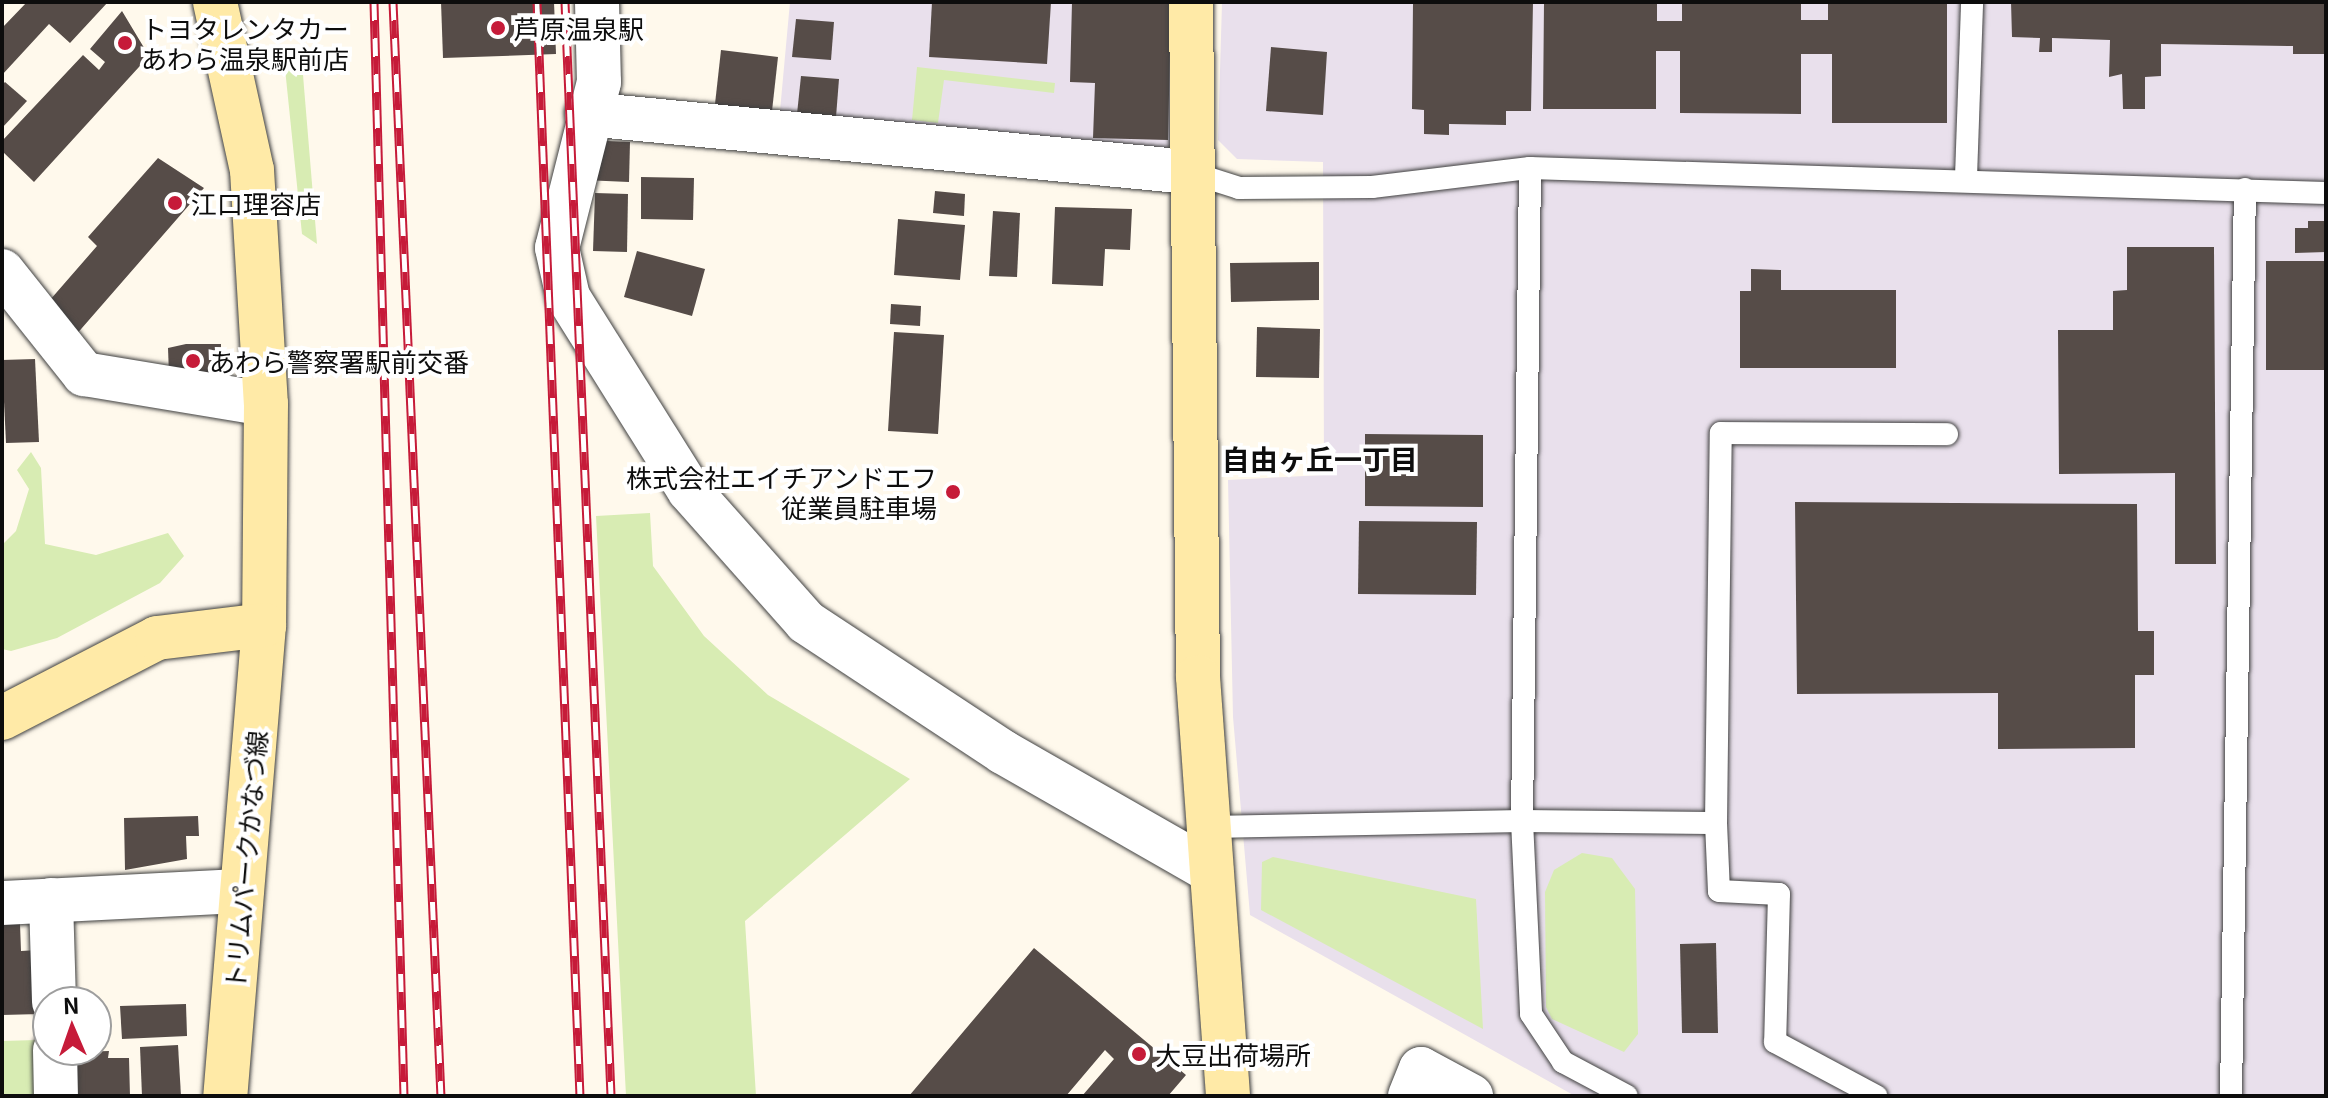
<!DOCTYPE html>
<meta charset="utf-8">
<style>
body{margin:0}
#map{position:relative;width:2328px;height:1098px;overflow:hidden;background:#fff9ec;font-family:Georgia,"Noto Sans JP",serif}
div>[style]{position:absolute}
.industrial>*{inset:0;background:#e9e0ec}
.green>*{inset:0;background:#d8ecb3}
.building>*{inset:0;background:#564c48}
.roads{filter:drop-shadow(0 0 2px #404040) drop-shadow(0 0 2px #404040)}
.lane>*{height:22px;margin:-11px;padding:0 11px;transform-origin:11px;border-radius:11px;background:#fff}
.street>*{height:44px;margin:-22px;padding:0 22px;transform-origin:22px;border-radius:22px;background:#fff}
.secondary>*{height:44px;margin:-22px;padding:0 22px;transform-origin:22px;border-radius:22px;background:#ffeaa7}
.rail>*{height:9px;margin-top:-4.5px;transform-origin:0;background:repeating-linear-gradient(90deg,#fff 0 18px,#c61b39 0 36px);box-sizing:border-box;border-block:2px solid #c61b39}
.dots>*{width:22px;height:22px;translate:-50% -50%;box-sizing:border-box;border:4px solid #fff;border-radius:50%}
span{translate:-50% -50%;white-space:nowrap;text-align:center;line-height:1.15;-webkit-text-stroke:8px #fff;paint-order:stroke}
.poi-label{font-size:26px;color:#0d0d0d}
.left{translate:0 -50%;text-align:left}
.right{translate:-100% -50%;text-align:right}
.street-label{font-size:26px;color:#0d0d0d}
.neighbourhood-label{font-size:28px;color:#0d0d0d;font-weight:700}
.frame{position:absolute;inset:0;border:4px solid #0d0d0d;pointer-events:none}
.north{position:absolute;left:32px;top:986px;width:80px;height:80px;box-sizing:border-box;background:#fff;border:2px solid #9e9e9e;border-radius:50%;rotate:358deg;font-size:22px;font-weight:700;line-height:32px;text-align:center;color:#0d0d0d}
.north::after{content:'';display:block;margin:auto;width:28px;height:36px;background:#c61b39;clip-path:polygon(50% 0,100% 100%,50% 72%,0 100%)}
</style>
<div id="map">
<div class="industrial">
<div style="clip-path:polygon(790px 2px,1174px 2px,1170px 145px,1159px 154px,779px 122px)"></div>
<div style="clip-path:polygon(1222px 2px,2326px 2px,2326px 1096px,1575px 1096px,1250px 915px,1233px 717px,1228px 480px,1324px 475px,1323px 162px,1237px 159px,1218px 140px)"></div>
</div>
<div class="green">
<div style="clip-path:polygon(283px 49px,302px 63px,317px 244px,302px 234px)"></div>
<div style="clip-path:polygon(917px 67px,1055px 83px,1054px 93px,944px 80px,938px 123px,912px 120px)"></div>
<div style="clip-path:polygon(31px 452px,41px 468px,45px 544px,96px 555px,168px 533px,184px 556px,160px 583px,57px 638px,11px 651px,2px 649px,2px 545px,16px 531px,29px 489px,17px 470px)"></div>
<div style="clip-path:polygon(650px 513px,653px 566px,704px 636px,768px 695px,910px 779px,745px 921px,756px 1096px,626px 1096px,596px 516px)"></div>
<div style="clip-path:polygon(1582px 853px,1612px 858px,1635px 889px,1638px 1034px,1624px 1052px,1552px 1019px,1546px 1007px,1545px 892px,1554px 870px)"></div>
<div style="clip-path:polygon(1273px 857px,1476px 899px,1483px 1029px,1261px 910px,1262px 862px)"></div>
<div style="clip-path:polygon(37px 1040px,38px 1096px,2px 1096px,2px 1041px)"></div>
</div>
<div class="building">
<div style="clip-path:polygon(27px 2px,108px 2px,70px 43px,49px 24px,2px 75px,2px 28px)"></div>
<div style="clip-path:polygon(441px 2px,554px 2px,556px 54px,443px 58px)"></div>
<div style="clip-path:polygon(932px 2px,1051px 2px,1047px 64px,929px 57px)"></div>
<div style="clip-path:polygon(1072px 2px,1171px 2px,1168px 140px,1093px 138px,1095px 83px,1070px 82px)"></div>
<div style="clip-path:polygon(1413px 2px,1533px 2px,1531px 111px,1506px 111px,1506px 125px,1449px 124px,1449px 135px,1424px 134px,1424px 110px,1412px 109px)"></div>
<div style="clip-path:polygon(1544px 2px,1657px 2px,1657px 21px,1682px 21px,1682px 2px,1801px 2px,1801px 20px,1828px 20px,1828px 2px,1947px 2px,1947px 123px,1832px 123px,1832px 54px,1801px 54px,1801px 114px,1680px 113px,1680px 51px,1656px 51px,1656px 109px,1543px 109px)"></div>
<div style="clip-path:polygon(2011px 2px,2326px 2px,2326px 54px,2293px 54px,2293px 46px,2161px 44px,2161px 76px,2145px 77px,2145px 109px,2123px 109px,2122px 74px,2109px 77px,2110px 40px,2052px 38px,2052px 52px,2039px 52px,2040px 38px,2012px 37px)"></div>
<div style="clip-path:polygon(122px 11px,149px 56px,34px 182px,2px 151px,2px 141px,83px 55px,99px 70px,105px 62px,90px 49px)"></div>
<div style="clip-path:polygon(796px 19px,834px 22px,831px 60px,792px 57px)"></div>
<div style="clip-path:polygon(1271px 47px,1327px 52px,1323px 115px,1266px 111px)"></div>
<div style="clip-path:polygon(721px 50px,778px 57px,771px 120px,714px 113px)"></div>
<div style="clip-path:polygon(801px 76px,839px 79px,836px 117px,797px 114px)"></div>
<div style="clip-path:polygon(5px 82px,27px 101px,2px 128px,2px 85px)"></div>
<div style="clip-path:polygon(585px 140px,630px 142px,629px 182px,583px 180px)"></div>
<div style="clip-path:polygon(158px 158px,204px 188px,75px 336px,43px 308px,97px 246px,88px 237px)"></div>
<div style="clip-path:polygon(641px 177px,694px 178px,693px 220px,641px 219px)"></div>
<div style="clip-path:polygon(935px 191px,965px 194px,964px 216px,933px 213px)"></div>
<div style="clip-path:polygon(595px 193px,628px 194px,627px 252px,593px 251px)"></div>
<div style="clip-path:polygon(1055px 207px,1132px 209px,1130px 250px,1105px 249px,1103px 286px,1052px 284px)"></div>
<div style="clip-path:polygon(993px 211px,1020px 213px,1017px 277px,989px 276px)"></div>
<div style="clip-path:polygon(898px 219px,965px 225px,960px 280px,894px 275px)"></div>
<div style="clip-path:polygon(2308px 221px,2326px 221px,2326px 252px,2295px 253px,2295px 228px,2308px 228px)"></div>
<div style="clip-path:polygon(2127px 247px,2214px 247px,2216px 564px,2175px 564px,2175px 473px,2059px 474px,2058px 330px,2113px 330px,2113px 291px,2127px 290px)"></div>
<div style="clip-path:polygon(637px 251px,705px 269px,692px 316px,624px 297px)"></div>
<div style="clip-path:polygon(2266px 261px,2326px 261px,2326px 370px,2266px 370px)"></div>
<div style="clip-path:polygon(1319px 262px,1319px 300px,1231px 302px,1230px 263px)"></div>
<div style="clip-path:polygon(1751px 269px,1781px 270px,1781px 290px,1896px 290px,1896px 368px,1740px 368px,1740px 291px,1751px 291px)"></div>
<div style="clip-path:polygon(891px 304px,921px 306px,920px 326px,890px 324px)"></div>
<div style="clip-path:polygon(1257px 327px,1320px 329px,1319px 378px,1256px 377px)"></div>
<div style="clip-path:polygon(894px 332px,944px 335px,938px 434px,888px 431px)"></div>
<div style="clip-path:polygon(186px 344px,221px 344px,221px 375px,169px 375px,168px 348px)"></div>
<div style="clip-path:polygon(35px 359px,39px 442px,6px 443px,2px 360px)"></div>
<div style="clip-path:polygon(1365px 434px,1483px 435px,1483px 507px,1365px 506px)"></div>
<div style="clip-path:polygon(1795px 502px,2137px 504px,2138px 631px,2154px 631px,2154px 675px,2135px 675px,2135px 748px,1998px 749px,1998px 693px,1797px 694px)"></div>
<div style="clip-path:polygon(1359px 521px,1477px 522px,1476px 595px,1358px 594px)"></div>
<div style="clip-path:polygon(198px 816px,199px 836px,186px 836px,187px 859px,125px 870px,124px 818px)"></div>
<div style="clip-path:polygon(2px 924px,20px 924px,21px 951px,38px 950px,40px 1014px,2px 1015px)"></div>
<div style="clip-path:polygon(1716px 943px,1718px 1033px,1682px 1033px,1680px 944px)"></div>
<div style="clip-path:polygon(1034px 948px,1186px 1075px,1168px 1096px,1082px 1096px,1114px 1059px,1105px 1050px,1066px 1096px,909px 1096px)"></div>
<div style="clip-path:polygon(186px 1004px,187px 1036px,122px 1039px,120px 1006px)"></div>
<div style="clip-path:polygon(178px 1045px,181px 1096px,142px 1096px,140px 1047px)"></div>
<div style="clip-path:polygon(109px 1051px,108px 1058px,129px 1058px,130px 1096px,75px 1096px,74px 1052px)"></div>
</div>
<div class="roads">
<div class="lane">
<div style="left:1530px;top:168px;width:653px;rotate:90.7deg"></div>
<div style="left:1522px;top:821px;width:194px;rotate:0.6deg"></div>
<div style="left:1716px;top:823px;width:390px;rotate:-89.3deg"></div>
<div style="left:1721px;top:433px;width:226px;rotate:0.3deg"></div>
<div style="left:1189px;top:172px;width:52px;rotate:17.7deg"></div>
<div style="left:1239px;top:188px;width:133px;rotate:-0.4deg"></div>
<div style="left:1372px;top:187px;width:159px;rotate:-6.9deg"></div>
<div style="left:1530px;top:168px;width:796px;rotate:1.8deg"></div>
<div style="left:1966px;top:177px;width:175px;rotate:-88deg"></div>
<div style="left:1716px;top:823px;width:68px;rotate:87.5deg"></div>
<div style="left:1719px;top:891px;width:60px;rotate:2.9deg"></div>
<div style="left:1779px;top:894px;width:148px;rotate:91.5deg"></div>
<div style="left:1775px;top:1042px;width:115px;rotate:28.1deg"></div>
<div style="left:1210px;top:827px;width:312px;rotate:-1.1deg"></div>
<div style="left:1522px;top:821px;width:193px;rotate:87.3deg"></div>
<div style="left:1531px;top:1014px;width:58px;rotate:56.3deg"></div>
<div style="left:1563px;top:1062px;width:72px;rotate:28deg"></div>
<div style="left:2231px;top:1096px;width:907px;rotate:-89.12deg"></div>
</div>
<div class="street">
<div style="left:597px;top:2px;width:80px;rotate:88.6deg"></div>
<div style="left:599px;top:82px;width:171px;rotate:104.2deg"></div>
<div style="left:557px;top:248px;width:50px;rotate:77.3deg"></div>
<div style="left:568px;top:297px;width:228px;rotate:57.9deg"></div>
<div style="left:689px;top:490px;width:176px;rotate:48.4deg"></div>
<div style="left:806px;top:622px;width:236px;rotate:33.4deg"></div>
<div style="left:1003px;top:752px;width:240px;rotate:29.8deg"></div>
<div style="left:587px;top:114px;width:605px;rotate:5.5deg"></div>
<div style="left:2px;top:271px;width:132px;rotate:51.5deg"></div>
<div style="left:84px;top:374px;width:184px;rotate:9.4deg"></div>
<div style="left:51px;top:900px;width:102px;rotate:88.3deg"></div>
<div style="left:2px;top:903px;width:240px;rotate:-2.9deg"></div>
<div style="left:55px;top:1050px;width:46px;rotate:88.8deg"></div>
<div style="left:1410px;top:1096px;width:29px;rotate:-68deg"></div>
<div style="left:1421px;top:1069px;width:57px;rotate:28.4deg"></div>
</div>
<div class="secondary">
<div style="left:215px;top:2px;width:172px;rotate:77.6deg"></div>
<div style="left:252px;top:170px;width:234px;rotate:86.6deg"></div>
<div style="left:266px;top:404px;width:221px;rotate:90.5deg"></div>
<div style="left:264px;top:625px;width:473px;rotate:94.7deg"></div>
<div style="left:1191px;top:2px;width:675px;rotate:89.41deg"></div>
<div style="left:1198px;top:677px;width:420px;rotate:85.9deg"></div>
<div style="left:2px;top:718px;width:174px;rotate:-27.3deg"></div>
<div style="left:157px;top:638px;width:108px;rotate:-6.9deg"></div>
</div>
</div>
<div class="rail">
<div style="left:374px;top:2px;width:1094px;rotate:88.43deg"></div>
<div style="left:393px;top:2px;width:1095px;rotate:87.49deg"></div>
<div style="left:537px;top:2px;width:1095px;rotate:87.75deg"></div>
<div style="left:565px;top:2px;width:1095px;rotate:87.59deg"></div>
</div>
<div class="dots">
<div style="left:498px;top:28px;background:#c61b39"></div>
<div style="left:125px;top:43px;background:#c61b39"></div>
<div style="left:175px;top:203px;background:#c61b39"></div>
<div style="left:193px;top:361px;background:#c61b39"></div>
<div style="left:953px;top:492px;background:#c61b39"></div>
<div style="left:1139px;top:1054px;background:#c61b39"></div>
</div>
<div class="poi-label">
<span class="left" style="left:141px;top:43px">トヨタレンタカー<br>あわら温泉駅前店</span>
<span class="left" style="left:514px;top:28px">芦原温泉駅</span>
<span class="left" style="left:191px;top:203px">江口理容店</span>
<span class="left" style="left:209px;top:361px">あわら警察署駅前交番</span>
<span class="right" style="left:937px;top:492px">株式会社エイチアンドエフ<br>従業員駐車場</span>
<span class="left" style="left:1155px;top:1054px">大豆出荷場所</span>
</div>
<div class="street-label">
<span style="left:245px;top:860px;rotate:-85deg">トリムパークかなづ線</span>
</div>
<div class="neighbourhood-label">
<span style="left:1320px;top:458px">自由ヶ丘一丁目</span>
</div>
<div class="frame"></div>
<div class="north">N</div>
</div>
